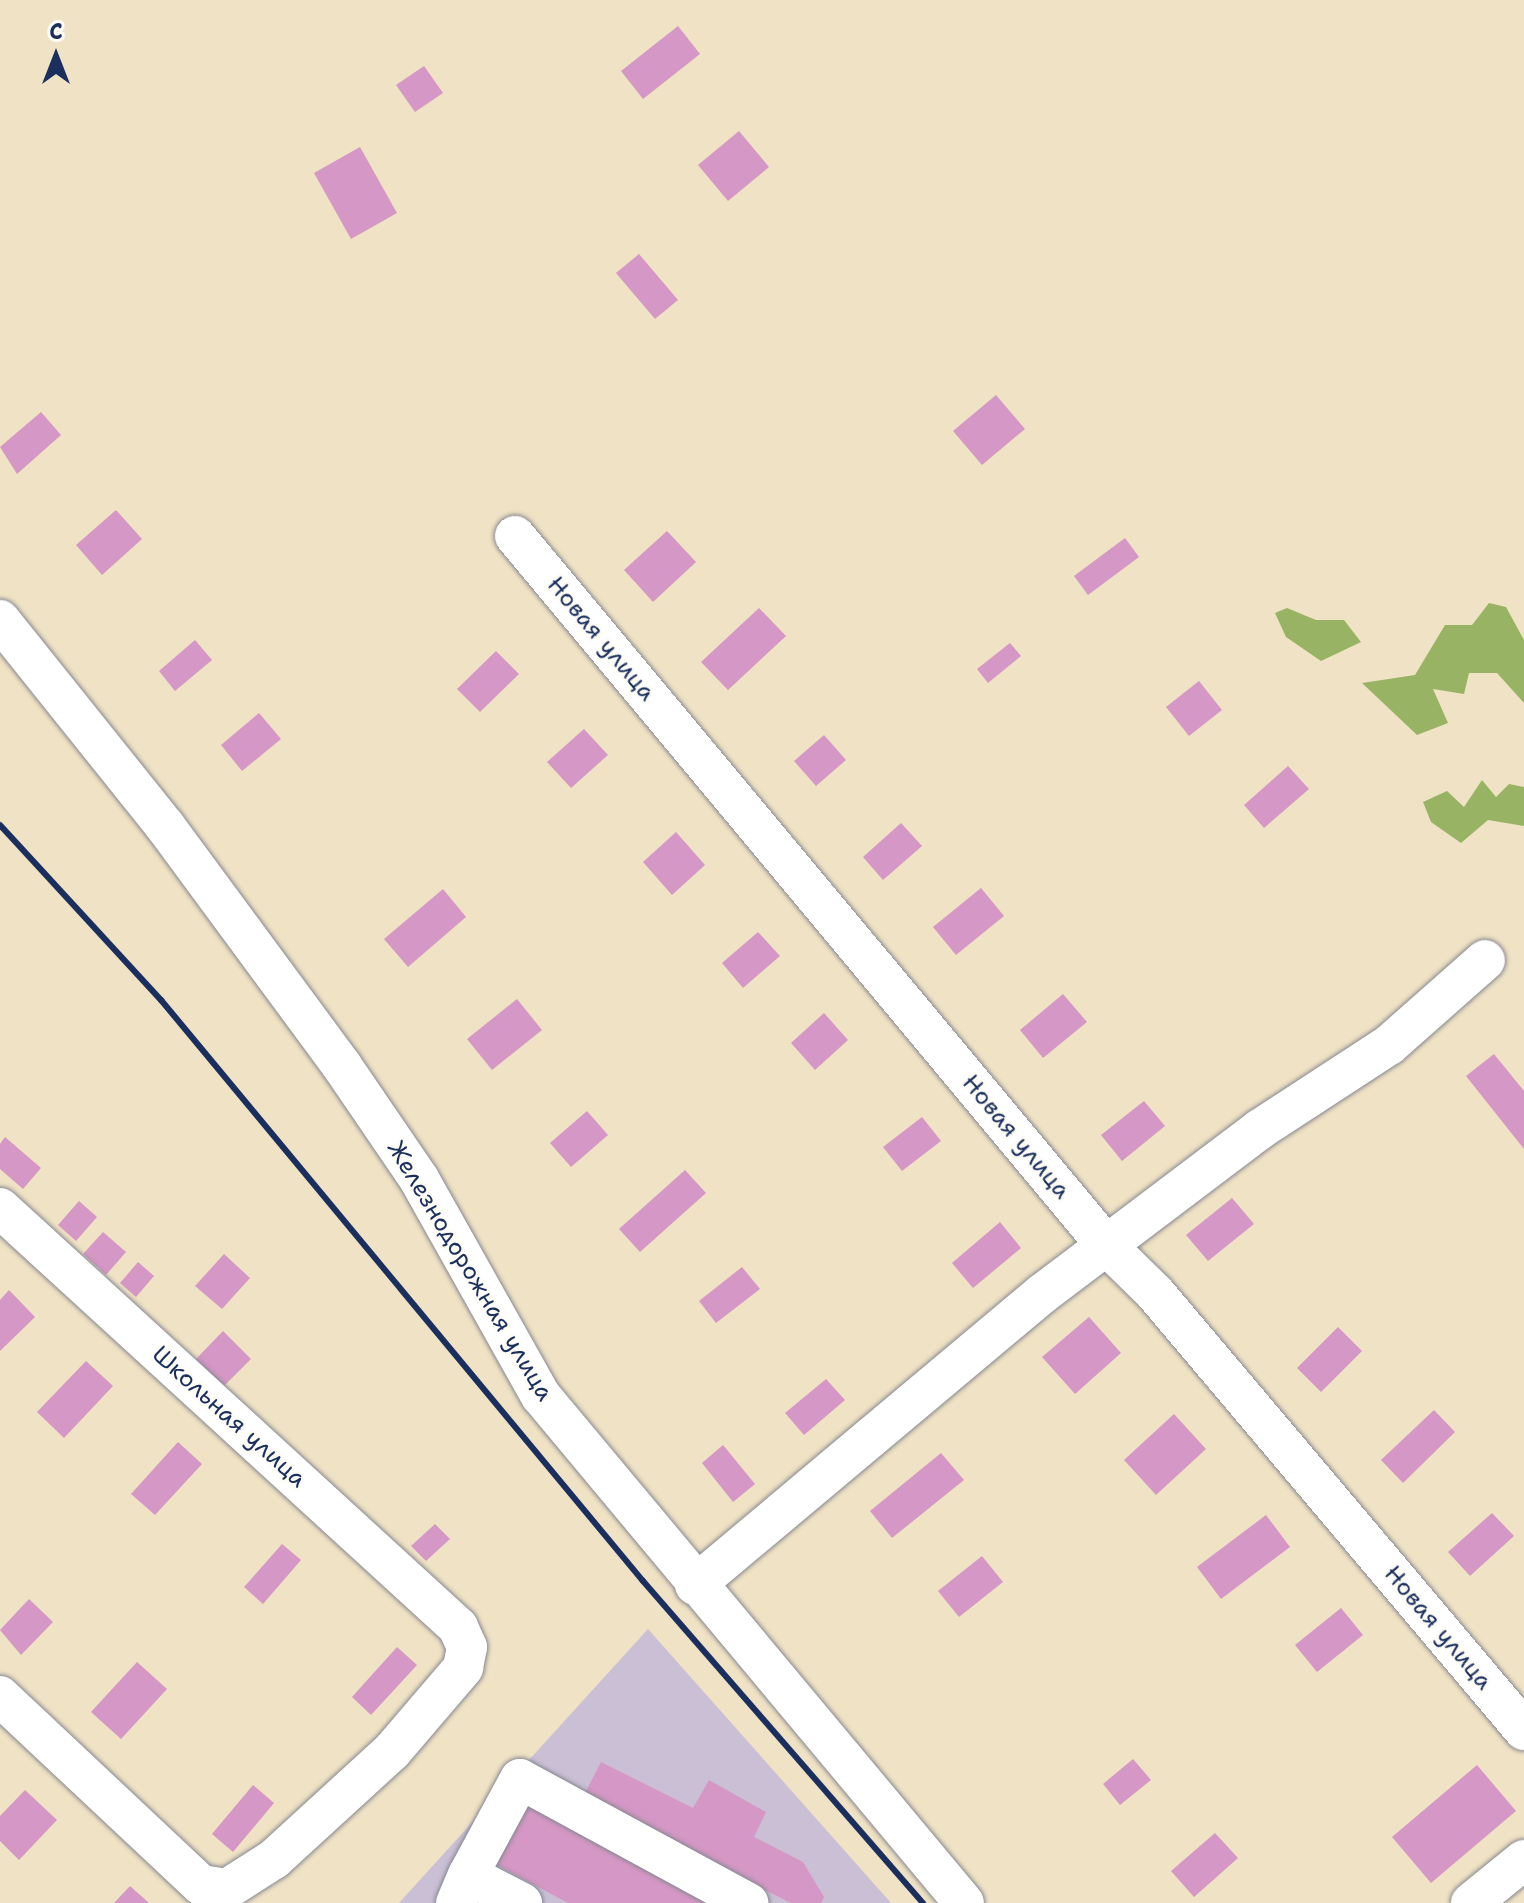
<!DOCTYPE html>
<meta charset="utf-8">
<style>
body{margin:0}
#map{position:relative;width:1524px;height:1903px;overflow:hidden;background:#f0e2c4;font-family:"Shantell Sans",sans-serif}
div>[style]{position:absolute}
.industrial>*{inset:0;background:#cbbfd5}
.forest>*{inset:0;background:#99b365}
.building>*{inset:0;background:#d597c5}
.roads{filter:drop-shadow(0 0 2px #868891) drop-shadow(0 0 2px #868891)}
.minor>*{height:40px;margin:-20px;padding:0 20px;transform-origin:20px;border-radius:20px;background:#fff}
.rail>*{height:6px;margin:-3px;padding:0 3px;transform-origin:3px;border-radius:3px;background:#1b2f5e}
span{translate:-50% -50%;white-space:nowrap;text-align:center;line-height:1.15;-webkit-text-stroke:6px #fdfcf7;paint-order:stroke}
.street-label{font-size:24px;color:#1b2f5e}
.north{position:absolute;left:16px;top:16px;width:80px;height:80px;-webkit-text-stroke:6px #fdfcf7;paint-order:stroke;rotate:0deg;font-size:22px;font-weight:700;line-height:32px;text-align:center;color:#1b2f5e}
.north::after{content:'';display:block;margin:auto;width:28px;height:36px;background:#1b2f5e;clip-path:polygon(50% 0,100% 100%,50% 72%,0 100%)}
</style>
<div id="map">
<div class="industrial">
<div style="clip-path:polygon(648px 1629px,891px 1903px,399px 1903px)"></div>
</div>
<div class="forest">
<div style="clip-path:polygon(1489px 603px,1506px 607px,1524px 640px,1524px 703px,1497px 673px,1469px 673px,1464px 694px,1433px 689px,1448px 723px,1417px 735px,1362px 683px,1415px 675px,1445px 625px,1472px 625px)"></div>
<div style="clip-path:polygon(1287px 608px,1316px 620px,1344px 620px,1361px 642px,1321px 661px,1286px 637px,1275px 613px)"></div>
<div style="clip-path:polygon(1482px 780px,1496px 797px,1509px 784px,1524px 787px,1524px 826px,1488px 820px,1461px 843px,1431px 822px,1423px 802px,1447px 791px,1464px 807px)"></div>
</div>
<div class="building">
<div style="clip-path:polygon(678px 26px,700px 54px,643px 99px,621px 71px)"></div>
<div style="clip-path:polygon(424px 66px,443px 93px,415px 112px,396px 85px)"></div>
<div style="clip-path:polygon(739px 131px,769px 167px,728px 201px,698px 165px)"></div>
<div style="clip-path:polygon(360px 147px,397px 213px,351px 239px,314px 173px)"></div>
<div style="clip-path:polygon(639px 254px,678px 300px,655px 319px,616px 273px)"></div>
<div style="clip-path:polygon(996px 395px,1025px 429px,982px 465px,953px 431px)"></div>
<div style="clip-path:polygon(41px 412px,61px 435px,17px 474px,0 447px)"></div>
<div style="clip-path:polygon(116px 510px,142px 539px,102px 575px,76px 545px)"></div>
<div style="clip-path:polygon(667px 531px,696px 562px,653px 602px,624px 570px)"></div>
<div style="clip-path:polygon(1125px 538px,1139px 557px,1088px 595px,1074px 576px)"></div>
<div style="clip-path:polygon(759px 608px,786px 636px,728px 690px,701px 662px)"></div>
<div style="clip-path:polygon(195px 640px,212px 660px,175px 691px,159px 671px)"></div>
<div style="clip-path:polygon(1010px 643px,1021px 656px,988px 683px,977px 669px)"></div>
<div style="clip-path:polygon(496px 651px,519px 674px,480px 712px,457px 689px)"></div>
<div style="clip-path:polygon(1199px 681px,1222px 710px,1189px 736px,1166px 707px)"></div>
<div style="clip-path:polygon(259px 713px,281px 739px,242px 771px,221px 745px)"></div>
<div style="clip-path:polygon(584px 729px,608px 755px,571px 788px,547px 762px)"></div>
<div style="clip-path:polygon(824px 735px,846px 760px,816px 786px,794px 761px)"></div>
<div style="clip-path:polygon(1288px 766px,1309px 789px,1264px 828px,1244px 805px)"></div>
<div style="clip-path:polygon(901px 823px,922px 846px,883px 880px,863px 857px)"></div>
<div style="clip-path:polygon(676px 832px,705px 865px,672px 895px,643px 862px)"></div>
<div style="clip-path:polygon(981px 888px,1004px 916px,956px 955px,933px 927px)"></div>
<div style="clip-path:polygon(443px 889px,466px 917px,408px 967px,384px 939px)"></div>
<div style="clip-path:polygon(758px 932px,780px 956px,743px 988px,722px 963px)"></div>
<div style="clip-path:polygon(1063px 994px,1087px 1022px,1043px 1058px,1020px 1030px)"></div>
<div style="clip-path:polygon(517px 999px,542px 1030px,492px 1070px,467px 1039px)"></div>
<div style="clip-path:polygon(824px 1013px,848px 1040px,815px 1070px,791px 1043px)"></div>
<div style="clip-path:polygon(1494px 1054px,1524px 1091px,1524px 1149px,1466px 1076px)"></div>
<div style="clip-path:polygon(1144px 1101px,1165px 1126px,1122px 1161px,1101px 1135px)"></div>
<div style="clip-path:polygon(587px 1111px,608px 1135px,571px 1167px,550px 1143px)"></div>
<div style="clip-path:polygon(922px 1117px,941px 1141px,902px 1171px,883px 1147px)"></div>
<div style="clip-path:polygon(5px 1137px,41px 1168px,23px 1189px,0 1169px,0 1144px)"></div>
<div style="clip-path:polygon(685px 1170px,706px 1193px,640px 1252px,619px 1229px)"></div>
<div style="clip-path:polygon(1232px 1198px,1254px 1224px,1208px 1261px,1186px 1235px)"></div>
<div style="clip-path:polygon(79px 1201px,97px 1217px,76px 1241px,58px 1225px)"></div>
<div style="clip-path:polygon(1000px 1222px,1021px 1248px,973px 1288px,952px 1263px)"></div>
<div style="clip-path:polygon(103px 1232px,126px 1252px,106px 1275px,83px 1254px)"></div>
<div style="clip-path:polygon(224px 1254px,250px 1278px,222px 1309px,195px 1286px)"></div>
<div style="clip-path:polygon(138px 1262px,154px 1276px,136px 1297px,120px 1283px)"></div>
<div style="clip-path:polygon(742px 1267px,760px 1289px,716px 1323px,699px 1301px)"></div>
<div style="clip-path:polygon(9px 1290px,35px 1317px,0 1351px,0 1300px)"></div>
<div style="clip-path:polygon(1089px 1317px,1121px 1353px,1075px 1394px,1042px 1357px)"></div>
<div style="clip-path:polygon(1338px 1327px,1362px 1351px,1321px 1392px,1297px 1368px)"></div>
<div style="clip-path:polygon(223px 1331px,251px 1359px,224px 1386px,196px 1359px)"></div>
<div style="clip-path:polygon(86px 1361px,113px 1386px,64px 1438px,37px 1412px)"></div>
<div style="clip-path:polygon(826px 1379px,845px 1400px,804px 1435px,785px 1413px)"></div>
<div style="clip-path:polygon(1434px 1410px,1455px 1432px,1403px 1483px,1381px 1460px)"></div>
<div style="clip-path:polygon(1174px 1414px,1206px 1449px,1156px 1495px,1124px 1460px)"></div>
<div style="clip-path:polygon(178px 1442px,202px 1464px,155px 1515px,131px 1494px)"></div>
<div style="clip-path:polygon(723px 1445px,755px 1484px,733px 1502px,702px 1463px)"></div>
<div style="clip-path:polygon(941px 1453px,964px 1480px,892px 1538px,870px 1511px)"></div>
<div style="clip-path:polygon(1492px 1513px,1514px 1536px,1470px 1576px,1448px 1552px)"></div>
<div style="clip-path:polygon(1266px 1515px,1290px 1547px,1221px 1599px,1197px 1567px)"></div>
<div style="clip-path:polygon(435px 1524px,450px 1539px,426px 1561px,411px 1546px)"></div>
<div style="clip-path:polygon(282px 1544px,301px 1560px,263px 1604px,244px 1587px)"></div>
<div style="clip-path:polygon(982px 1556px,1003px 1582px,959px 1617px,938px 1591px)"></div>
<div style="clip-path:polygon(29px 1599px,53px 1622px,21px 1655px,0 1630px)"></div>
<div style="clip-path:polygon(1341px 1608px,1363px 1635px,1317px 1672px,1295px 1645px)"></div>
<div style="clip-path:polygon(397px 1647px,417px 1665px,371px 1715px,352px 1697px)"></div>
<div style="clip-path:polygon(137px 1662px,167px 1689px,121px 1739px,91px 1712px)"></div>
<div style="clip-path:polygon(1133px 1759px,1151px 1780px,1120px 1805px,1103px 1784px)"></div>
<div style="clip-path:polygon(601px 1762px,693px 1808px,709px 1780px,766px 1812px,754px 1837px,803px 1862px,824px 1897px,821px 1903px,791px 1903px,582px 1799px)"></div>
<div style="clip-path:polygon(1477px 1765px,1516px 1811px,1431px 1883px,1392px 1837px)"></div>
<div style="clip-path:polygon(253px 1785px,274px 1803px,233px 1852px,212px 1834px)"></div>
<div style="clip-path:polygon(25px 1790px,57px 1820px,19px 1860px,0 1841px,0 1816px)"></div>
<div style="clip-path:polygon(523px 1800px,713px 1903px,568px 1903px,490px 1861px)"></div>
<div style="clip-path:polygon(1215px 1833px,1238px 1858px,1194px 1897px,1171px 1871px)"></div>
<div style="clip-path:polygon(130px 1886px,149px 1903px,114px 1903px)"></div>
</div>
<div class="roads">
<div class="minor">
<div style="left:515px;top:536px;width:922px;rotate:50.19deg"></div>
<div style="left:1105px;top:1244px;width:70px;rotate:44.4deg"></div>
<div style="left:1155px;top:1293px;width:572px;rotate:49.82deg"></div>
<div style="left:0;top:620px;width:264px;rotate:51.3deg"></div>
<div style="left:165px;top:826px;width:298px;rotate:53.6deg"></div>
<div style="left:342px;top:1066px;width:137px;rotate:55.7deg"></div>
<div style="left:419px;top:1179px;width:249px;rotate:60.7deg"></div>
<div style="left:541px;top:1396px;width:660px;rotate:50.16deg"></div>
<div style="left:0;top:1208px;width:621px;rotate:42.45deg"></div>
<div style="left:458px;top:1627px;width:22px;rotate:66deg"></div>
<div style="left:467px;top:1647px;width:21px;rotate:101deg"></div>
<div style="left:463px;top:1668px;width:109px;rotate:130.5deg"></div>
<div style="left:392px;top:1751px;width:160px;rotate:137.5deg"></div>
<div style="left:274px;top:1859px;width:56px;rotate:147.4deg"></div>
<div style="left:227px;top:1889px;width:26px;rotate:-171deg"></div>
<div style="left:201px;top:1885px;width:276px;rotate:-136.8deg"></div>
<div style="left:695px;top:1585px;width:453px;rotate:-40deg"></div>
<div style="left:1042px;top:1294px;width:273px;rotate:-37.1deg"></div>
<div style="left:1260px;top:1129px;width:154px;rotate:-33.1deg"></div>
<div style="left:1389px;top:1045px;width:128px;rotate:-41.5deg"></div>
<div style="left:468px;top:1875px;width:109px;rotate:-61.6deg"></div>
<div style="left:520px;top:1779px;width:260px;rotate:28.5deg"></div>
<div style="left:456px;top:1903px;width:30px;rotate:-67deg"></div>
<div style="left:468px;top:1875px;width:61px;rotate:27.4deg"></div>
<div style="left:1471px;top:1903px;width:68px;rotate:-39.1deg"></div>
</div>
</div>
<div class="rail">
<div style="left:0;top:825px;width:238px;rotate:47.4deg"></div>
<div style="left:161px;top:1000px;width:755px;rotate:50.32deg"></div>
<div style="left:643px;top:1581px;width:427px;rotate:49deg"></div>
</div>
<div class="street-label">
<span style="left:601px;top:639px;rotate:50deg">Новая улица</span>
<span style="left:1016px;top:1137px;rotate:50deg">Новая улица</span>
<span style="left:470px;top:1271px;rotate:59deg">Железнодорожная улица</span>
<span style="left:229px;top:1417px;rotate:42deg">Школьная улица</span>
<span style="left:1438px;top:1628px;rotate:50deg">Новая улица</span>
</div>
<div class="north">С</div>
</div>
